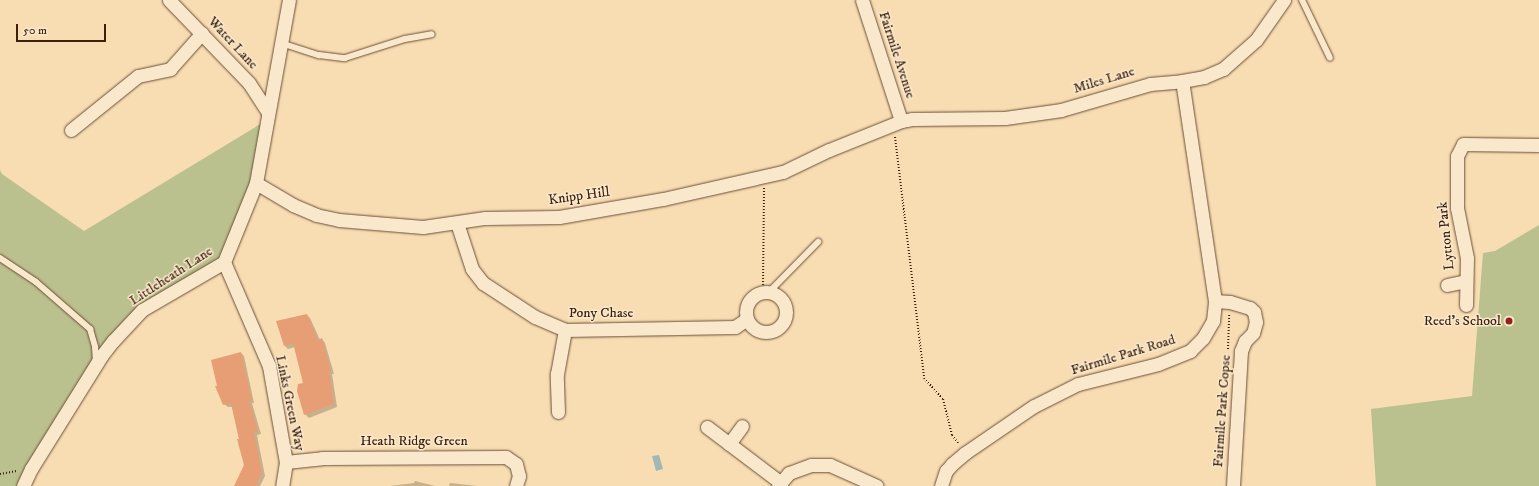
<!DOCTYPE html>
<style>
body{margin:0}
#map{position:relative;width:1539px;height:486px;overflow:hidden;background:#f8dcb2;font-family:"IM FELL DW Pica",serif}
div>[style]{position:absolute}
.green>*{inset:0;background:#bbc18e}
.water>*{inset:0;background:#a0b9b6}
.shadow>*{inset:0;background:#0003}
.building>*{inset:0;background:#e79e75}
.path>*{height:2px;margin-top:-1px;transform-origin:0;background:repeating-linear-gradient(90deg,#3b200c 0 1px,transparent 0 3px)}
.roads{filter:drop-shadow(0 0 1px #6a4f36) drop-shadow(0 0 1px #6a4f36)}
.lane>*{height:6px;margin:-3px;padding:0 3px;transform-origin:3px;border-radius:3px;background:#fae8cd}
.street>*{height:13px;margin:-6.5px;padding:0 6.5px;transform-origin:6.5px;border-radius:6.5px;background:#fae8cd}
.street>.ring{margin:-6.5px;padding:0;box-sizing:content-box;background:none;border:13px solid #fae8cd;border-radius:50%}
.dots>*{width:11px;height:11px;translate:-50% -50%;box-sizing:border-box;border:2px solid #fae8cd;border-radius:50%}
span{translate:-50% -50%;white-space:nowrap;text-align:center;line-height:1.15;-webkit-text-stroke:3px #fae8cd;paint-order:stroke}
.street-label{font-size:14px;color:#3b200c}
.poi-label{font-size:14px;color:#3b200c}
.right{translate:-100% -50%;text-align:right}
.scale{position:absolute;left:16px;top:24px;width:90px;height:18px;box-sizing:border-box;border:2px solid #3b200c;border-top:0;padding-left:5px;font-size:12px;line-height:14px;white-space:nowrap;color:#3b200c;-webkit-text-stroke:3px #fae8cd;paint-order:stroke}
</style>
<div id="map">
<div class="green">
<div style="clip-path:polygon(262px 123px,251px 180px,220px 259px,139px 307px,22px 486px,0 486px,0 170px,2px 174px,84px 231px)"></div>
<div style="clip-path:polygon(1539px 225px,1539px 486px,1376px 486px,1371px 409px,1472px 396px,1483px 253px,1495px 251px)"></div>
</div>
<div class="water">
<div style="clip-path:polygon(659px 455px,663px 469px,656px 471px,652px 456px)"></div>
</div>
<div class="shadow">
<div style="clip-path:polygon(307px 315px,310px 318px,320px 340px,322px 339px,325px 343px,334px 374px,332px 374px,337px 407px,309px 418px,305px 414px,304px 384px,295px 347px,288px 349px,285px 346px,277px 322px)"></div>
<div style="clip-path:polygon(241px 353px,244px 356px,254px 403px,252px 403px,261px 434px,257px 435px,265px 476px,260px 486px,235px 486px,245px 465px,232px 407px,228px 407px,224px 404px)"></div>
<div style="clip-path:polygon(415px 481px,435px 486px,390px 486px,414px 483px)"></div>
<div style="clip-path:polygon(450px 483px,478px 486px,449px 486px)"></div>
</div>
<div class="building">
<div style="clip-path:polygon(307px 314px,318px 340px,322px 338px,331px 371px,329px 371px,334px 404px,304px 415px,297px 391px,298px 384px,303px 383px,293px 343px,284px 346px,276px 321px)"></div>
<div style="clip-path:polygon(241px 352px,252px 400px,249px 400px,258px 431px,254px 432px,262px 473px,256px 486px,234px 486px,244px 465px,237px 439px,239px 439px,231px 403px,223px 405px,215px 386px,217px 386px,211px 360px)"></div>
</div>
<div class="path">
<div style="left:895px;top:137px;width:243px;rotate:83.1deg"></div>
<div style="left:924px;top:378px;width:28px;rotate:48deg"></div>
<div style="left:943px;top:399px;width:37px;rotate:76deg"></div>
<div style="left:952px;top:435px;width:10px;rotate:53deg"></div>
<div style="left:763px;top:285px;width:97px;rotate:-89.4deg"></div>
<div style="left:1228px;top:349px;width:36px;rotate:-88deg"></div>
<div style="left:0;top:474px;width:17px;rotate:-10deg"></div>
</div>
<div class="roads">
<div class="lane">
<div style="left:1302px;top:0;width:64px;rotate:64.2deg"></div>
<div style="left:281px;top:43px;width:40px;rotate:18deg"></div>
<div style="left:319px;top:55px;width:26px;rotate:7deg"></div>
<div style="left:345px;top:58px;width:63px;rotate:-17.6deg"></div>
<div style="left:405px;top:39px;width:27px;rotate:-10deg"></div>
<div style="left:0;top:258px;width:43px;rotate:33.7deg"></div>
<div style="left:36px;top:282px;width:72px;rotate:41deg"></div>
<div style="left:90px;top:329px;width:19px;rotate:74deg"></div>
<div style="left:95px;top:347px;width:13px;rotate:86deg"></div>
<div style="left:770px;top:291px;width:69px;rotate:-45.6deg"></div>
</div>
<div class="street">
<div style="left:169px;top:0;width:115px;rotate:46.1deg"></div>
<div style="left:249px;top:83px;width:35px;rotate:57deg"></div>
<div style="left:862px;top:0;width:127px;rotate:72.1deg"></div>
<div style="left:71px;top:130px;width:86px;rotate:-38.9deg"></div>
<div style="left:138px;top:76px;width:33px;rotate:-12deg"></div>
<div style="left:170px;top:69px;width:48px;rotate:-48.4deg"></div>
<div style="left:256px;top:183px;width:43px;rotate:30.7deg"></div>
<div style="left:293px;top:205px;width:25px;rotate:23deg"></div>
<div style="left:316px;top:215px;width:24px;rotate:12deg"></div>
<div style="left:339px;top:220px;width:84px;rotate:4.8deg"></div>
<div style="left:423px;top:227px;width:63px;rotate:-8.3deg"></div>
<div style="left:485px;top:218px;width:74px;rotate:-0.8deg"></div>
<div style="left:559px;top:217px;width:106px;rotate:-9.8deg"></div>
<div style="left:663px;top:199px;width:123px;rotate:-12.7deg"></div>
<div style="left:783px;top:172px;width:51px;rotate:-25.6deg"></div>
<div style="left:829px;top:150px;width:78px;rotate:-21.9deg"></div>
<div style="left:901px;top:121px;width:11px;rotate:-10deg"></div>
<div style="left:912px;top:119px;width:93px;rotate:-0.6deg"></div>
<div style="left:1005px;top:118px;width:57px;rotate:-8.1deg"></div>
<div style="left:1061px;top:110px;width:93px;rotate:-16.3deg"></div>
<div style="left:1150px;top:84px;width:32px;rotate:-5deg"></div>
<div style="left:1182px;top:81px;width:22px;rotate:-10deg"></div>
<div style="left:1204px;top:77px;width:21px;rotate:-23deg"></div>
<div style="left:1223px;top:69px;width:44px;rotate:-41.3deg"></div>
<div style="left:1256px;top:40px;width:49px;rotate:-55deg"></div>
<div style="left:457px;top:223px;width:48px;rotate:71.9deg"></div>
<div style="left:472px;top:269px;width:18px;rotate:52deg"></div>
<div style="left:483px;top:283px;width:62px;rotate:33.2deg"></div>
<div style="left:535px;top:317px;width:33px;rotate:23deg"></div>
<div style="left:565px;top:330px;width:170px;rotate:-1deg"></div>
<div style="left:735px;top:327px;width:14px;rotate:-34deg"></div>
<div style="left:224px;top:262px;width:113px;rotate:66.6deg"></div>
<div style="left:269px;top:366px;width:97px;rotate:80deg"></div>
<div style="left:286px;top:462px;width:24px;rotate:99deg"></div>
<div style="left:1447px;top:285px;width:19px;rotate:-12deg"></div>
<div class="ring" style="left:746px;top:292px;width:27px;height:27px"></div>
<div style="left:1215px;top:301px;width:15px;rotate:4deg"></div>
<div style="left:1230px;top:302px;width:21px;rotate:17deg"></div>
<div style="left:1250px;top:308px;width:6px;rotate:45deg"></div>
<div style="left:1254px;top:312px;width:10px;rotate:79deg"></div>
<div style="left:1256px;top:322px;width:11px;rotate:105deg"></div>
<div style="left:1253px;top:333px;width:11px;rotate:135deg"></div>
<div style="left:1245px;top:341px;width:11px;rotate:112deg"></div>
<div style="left:1241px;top:351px;width:135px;rotate:93.4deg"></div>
<div style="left:1466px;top:305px;width:47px;rotate:-88.8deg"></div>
<div style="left:1467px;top:258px;width:51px;rotate:-101.3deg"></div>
<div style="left:1457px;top:208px;width:52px;rotate:-90deg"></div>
<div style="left:1457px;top:156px;width:13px;rotate:-63deg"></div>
<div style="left:1463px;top:144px;width:76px;rotate:0.8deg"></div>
<div style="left:558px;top:412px;width:38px;rotate:-92deg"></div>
<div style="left:557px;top:374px;width:45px;rotate:-79.7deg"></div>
<div style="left:707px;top:427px;width:93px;rotate:37.1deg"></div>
<div style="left:729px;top:444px;width:22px;rotate:-54deg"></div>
<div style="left:286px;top:462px;width:36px;rotate:-6deg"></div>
<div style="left:322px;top:458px;width:184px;rotate:-0.3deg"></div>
<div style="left:506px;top:457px;width:12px;rotate:35deg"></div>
<div style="left:516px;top:464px;width:12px;rotate:76deg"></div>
<div style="left:519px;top:476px;width:10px;rotate:107deg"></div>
<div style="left:23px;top:486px;width:19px;rotate:-65deg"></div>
<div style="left:31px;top:469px;width:134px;rotate:-58.1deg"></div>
<div style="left:102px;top:355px;width:18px;rotate:-52deg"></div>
<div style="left:113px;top:341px;width:42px;rotate:-46.9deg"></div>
<div style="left:142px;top:310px;width:95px;rotate:-30.3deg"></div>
<div style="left:224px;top:262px;width:85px;rotate:-67.9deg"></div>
<div style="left:256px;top:183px;width:186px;rotate:-79.8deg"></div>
<div style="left:778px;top:486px;width:17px;rotate:-50deg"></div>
<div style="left:789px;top:473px;width:23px;rotate:-20deg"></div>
<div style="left:811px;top:465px;width:19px"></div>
<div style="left:830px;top:465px;width:51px;rotate:24.1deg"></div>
<div style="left:941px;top:486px;width:16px;rotate:-72deg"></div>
<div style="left:946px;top:471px;width:9px;rotate:-49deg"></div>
<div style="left:952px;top:464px;width:17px;rotate:-40deg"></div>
<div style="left:965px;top:453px;width:83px;rotate:-34.3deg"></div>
<div style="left:1034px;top:406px;width:49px;rotate:-26.6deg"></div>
<div style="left:1078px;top:384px;width:82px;rotate:-14deg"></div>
<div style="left:1158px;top:364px;width:35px;rotate:-22deg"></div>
<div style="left:1190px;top:351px;width:18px;rotate:-45deg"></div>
<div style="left:1203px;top:338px;width:20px;rotate:-60deg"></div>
<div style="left:1213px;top:321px;width:20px;rotate:-84deg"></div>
<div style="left:1215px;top:301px;width:222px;rotate:-98.5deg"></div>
</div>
</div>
<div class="dots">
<div style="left:1509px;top:321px;background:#8f2418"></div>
</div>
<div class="street-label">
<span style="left:233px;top:43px;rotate:47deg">Water Lane</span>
<span style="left:897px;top:55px;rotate:72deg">Fairmile Avenue</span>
<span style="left:1104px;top:80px;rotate:-17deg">Miles Lane</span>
<span style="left:579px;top:196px;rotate:-8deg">Knipp Hill</span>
<span style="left:1446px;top:236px;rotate:-96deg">Lytton Park</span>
<span style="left:171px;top:276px;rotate:-33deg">Littleheath Lane</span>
<span style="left:601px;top:313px">Pony Chase</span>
<span style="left:1123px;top:355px;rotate:-17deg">Fairmile Park Road</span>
<span style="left:290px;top:403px;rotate:78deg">Links Green Way</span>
<span style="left:1222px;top:411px;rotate:-86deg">Fairmile Park Copse</span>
<span style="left:414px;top:441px">Heath Ridge Green</span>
</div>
<div class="poi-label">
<span class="right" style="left:1501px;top:321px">Reed's School</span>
</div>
<div class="scale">50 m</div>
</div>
